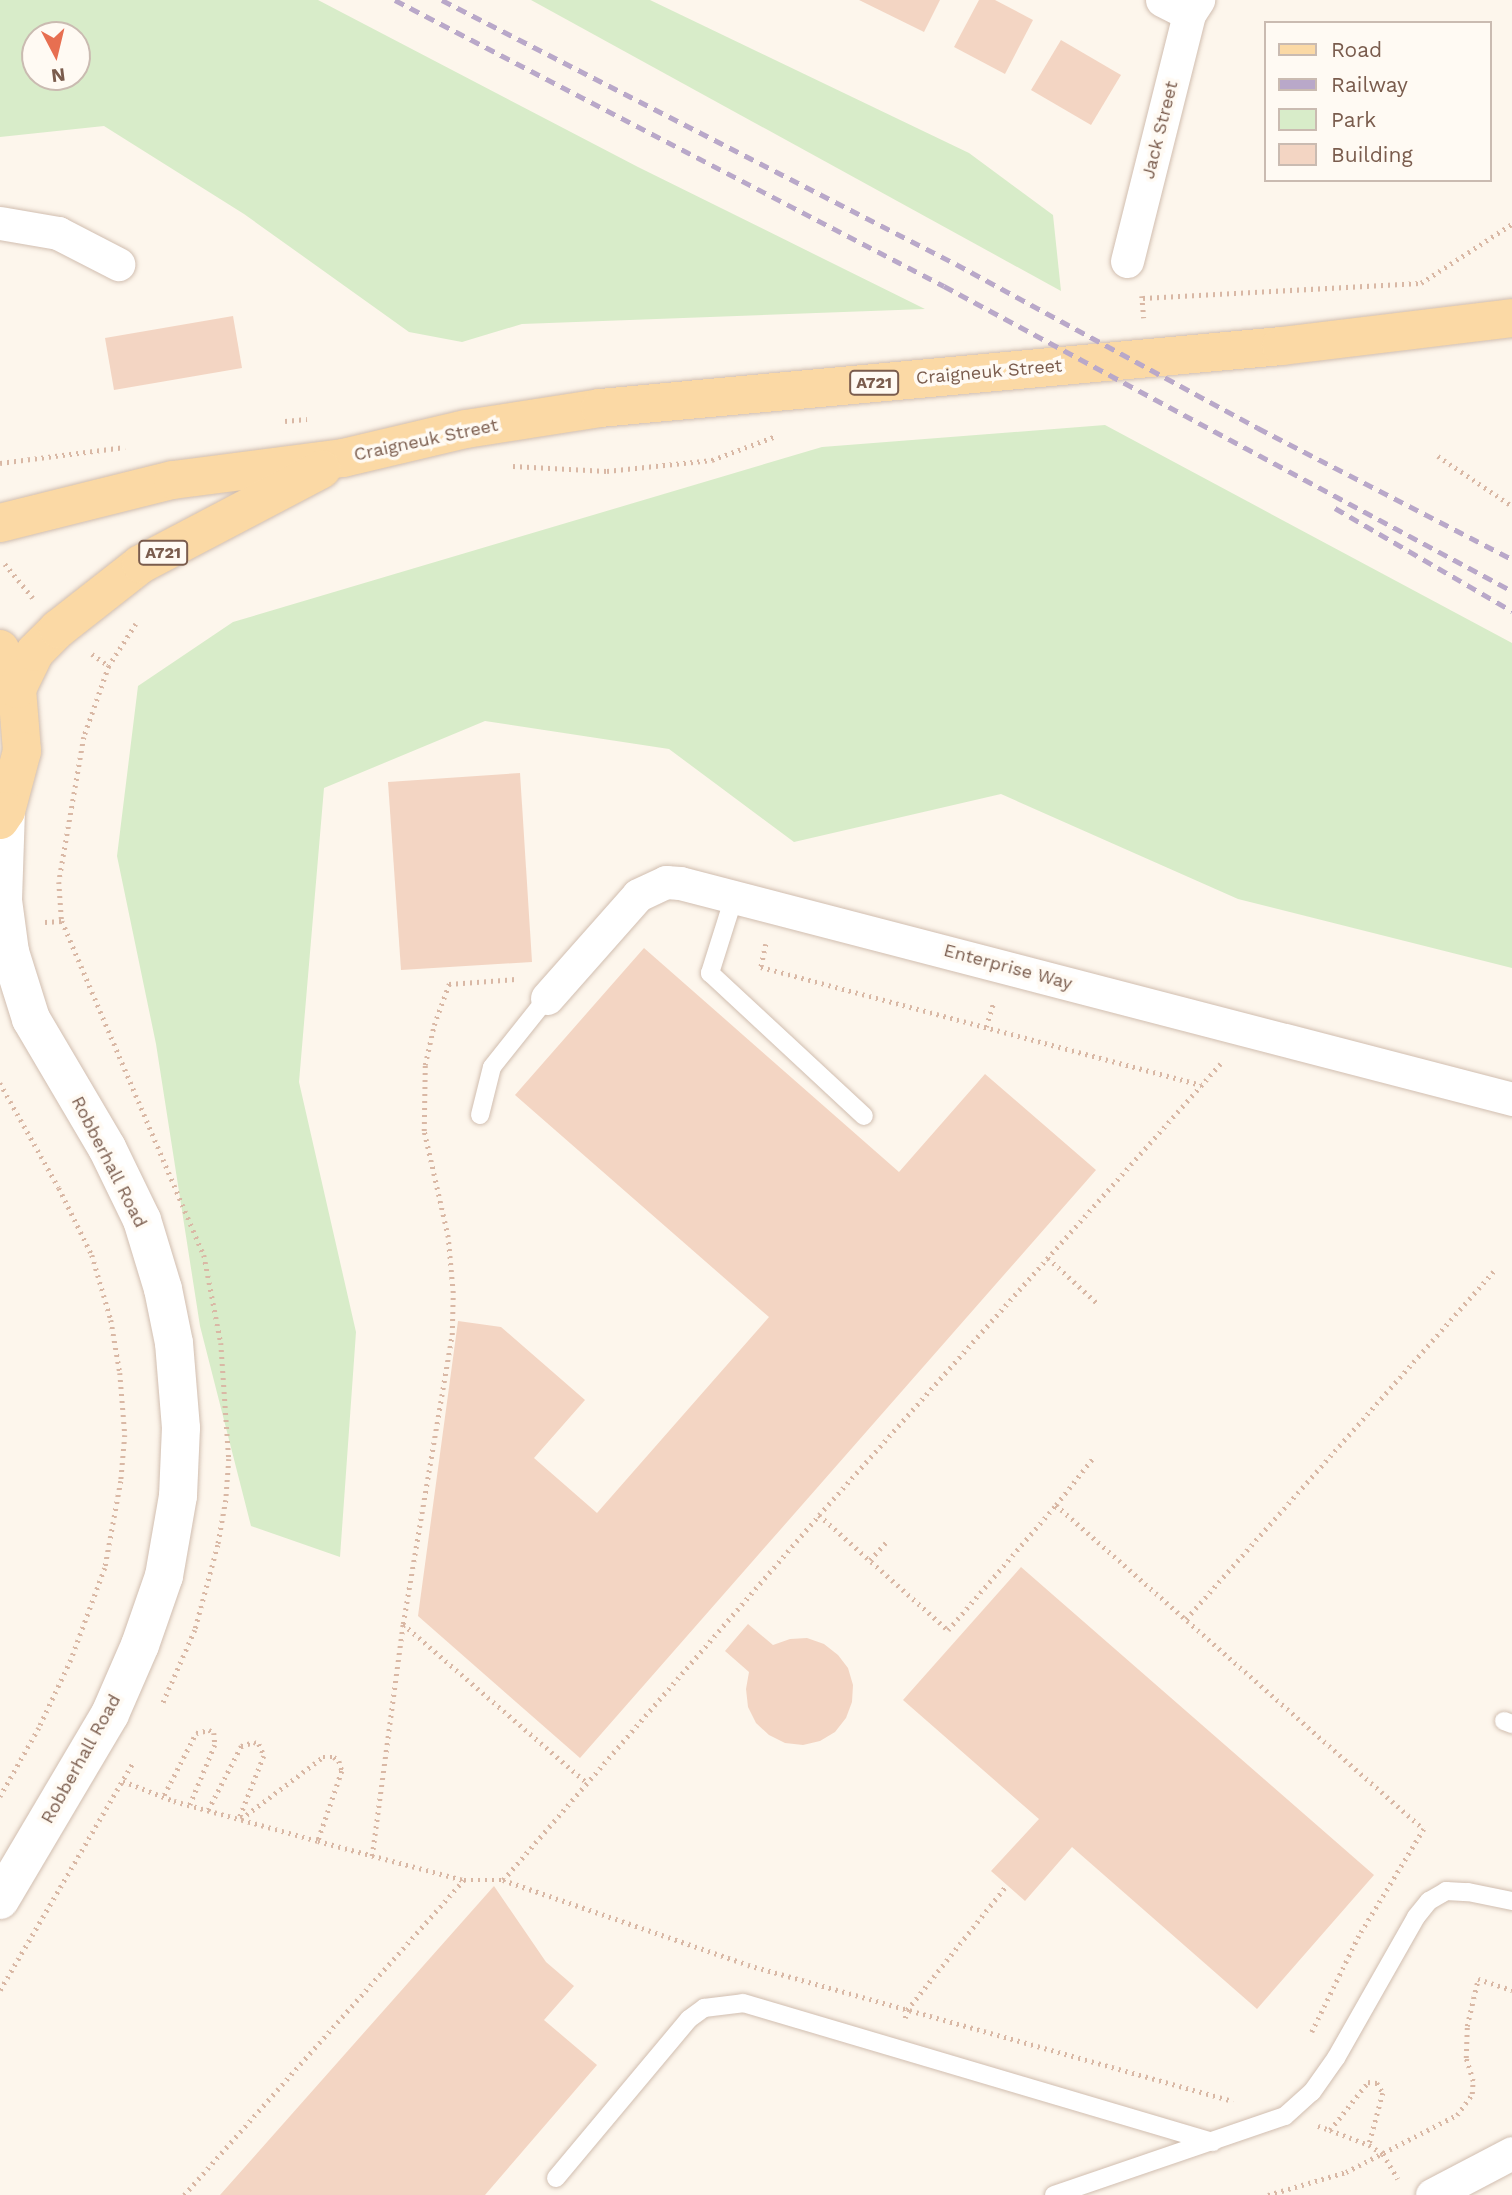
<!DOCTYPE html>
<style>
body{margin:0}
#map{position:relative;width:1512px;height:2195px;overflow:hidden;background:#fdf6ec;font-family:"Work Sans",sans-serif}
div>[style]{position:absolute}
.green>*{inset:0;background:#d8ecc9}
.building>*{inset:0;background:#f3d5c3}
.path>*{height:4.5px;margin-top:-2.25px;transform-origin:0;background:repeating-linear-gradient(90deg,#d9b8a5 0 2px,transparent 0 7px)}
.roads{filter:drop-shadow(0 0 2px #d1beb0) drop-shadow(0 0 2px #d1beb0)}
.service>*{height:18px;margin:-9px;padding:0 9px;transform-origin:9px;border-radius:9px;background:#fff}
.minor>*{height:33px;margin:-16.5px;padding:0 16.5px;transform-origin:16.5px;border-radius:16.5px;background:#fff}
.tertiary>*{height:38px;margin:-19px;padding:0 19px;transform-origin:19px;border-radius:19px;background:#fff}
.primary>*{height:38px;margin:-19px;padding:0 19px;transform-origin:19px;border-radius:19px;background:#fbd9a5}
.rail>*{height:5px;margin-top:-2.5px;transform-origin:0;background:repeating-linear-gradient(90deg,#b9a8c9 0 10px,transparent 0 17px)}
span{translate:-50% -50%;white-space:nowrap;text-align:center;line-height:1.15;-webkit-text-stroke:7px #fffaf3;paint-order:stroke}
.shield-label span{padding:2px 5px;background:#fffaf3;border:2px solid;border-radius:5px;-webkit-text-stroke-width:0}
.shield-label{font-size:16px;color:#7a5c4d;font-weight:700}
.street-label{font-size:18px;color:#7a5c4d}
.legend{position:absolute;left:1264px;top:21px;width:228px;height:161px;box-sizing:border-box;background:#fffaf3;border:2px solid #cabbb1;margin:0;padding:9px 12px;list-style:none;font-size:21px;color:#7a5c4d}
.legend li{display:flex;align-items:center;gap:14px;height:35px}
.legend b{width:35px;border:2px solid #cabbb1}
.north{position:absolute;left:21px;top:21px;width:70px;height:70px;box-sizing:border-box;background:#fffaf3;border:2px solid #cabbb1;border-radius:50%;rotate:173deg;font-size:19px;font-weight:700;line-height:28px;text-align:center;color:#7a5c4d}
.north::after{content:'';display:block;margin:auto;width:24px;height:32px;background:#e76f51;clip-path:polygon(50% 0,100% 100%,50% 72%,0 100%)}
</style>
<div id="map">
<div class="green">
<div style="clip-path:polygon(evenodd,0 0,318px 0,638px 167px,925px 309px,522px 324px,462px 342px,409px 332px,244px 214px,104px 126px,0 137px,0 0,77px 35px,77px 77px,35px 77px,35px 35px,77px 35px)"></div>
<div style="clip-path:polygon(531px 0,650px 0,969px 153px,1053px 215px,1061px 291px)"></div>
<div style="clip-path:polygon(1105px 425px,1512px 643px,1512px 968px,1238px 899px,1001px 794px,794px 842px,669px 749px,485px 721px,324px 788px,299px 1082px,356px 1332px,340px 1557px,251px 1526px,200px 1326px,156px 1044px,117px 856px,138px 686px,233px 622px,822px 447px)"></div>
</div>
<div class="building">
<div style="clip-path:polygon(859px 0,940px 0,924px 32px)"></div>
<div style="clip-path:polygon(979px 0,995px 0,1033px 20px,1005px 74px,954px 47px)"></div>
<div style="clip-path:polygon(1061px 40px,1121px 75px,1091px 125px,1031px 90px)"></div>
<div style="clip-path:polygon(233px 316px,242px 368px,114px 390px,105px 338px)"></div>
<div style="clip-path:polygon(520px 773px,532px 962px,401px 970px,388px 782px)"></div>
<div style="clip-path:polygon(644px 948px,899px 1172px,985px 1074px,1096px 1170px,580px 1758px,418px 1616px,458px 1321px,501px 1327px,585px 1400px,534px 1458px,597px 1513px,769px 1317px,515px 1095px)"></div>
<div style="clip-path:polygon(1021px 1567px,1374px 1875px,1257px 2009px,1072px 1847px,1025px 1901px,991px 1871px,1039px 1819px,903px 1700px)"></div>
<div style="clip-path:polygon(748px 1624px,773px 1645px,790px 1639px,807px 1638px,824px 1644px,838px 1655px,848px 1668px,853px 1685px,852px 1702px,846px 1718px,835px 1732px,820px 1741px,803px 1745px,785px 1743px,769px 1735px,756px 1723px,748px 1707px,746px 1689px,749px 1672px,725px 1651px)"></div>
<div style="clip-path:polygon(494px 1886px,546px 1962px,574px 1986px,544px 2020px,597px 2065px,485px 2195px,220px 2195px)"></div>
</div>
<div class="path">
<div style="left:1142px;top:296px;width:22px;rotate:85deg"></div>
<div style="left:1143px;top:298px;width:278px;rotate:-3.1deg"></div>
<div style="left:1421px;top:283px;width:108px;rotate:-33deg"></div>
<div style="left:285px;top:421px;width:22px;rotate:-5deg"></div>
<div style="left:1438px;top:456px;width:89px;rotate:34deg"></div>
<div style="left:0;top:463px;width:126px;rotate:-7.3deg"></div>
<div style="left:513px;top:466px;width:94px;rotate:3deg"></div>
<div style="left:607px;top:471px;width:106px;rotate:-6deg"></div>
<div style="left:712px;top:460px;width:68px;rotate:-20.6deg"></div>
<div style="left:5px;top:564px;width:44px;rotate:50.5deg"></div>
<div style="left:136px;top:624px;width:50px;rotate:122.7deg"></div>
<div style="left:109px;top:666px;width:75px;rotate:109.4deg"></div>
<div style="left:84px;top:737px;width:147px;rotate:99.8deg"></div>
<div style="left:59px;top:882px;width:39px;rotate:86deg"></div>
<div style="left:62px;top:921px;width:363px;rotate:67deg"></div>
<div style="left:204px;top:1255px;width:90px;rotate:79.1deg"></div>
<div style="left:221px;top:1343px;width:116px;rotate:86.1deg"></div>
<div style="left:229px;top:1459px;width:41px;rotate:94.2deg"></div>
<div style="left:226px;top:1500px;width:46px;rotate:100.1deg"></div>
<div style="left:218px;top:1545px;width:88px;rotate:105.1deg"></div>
<div style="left:195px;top:1630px;width:80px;rotate:113.7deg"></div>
<div style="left:92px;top:654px;width:21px;rotate:35deg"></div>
<div style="left:45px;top:922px;width:17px;rotate:-3deg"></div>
<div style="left:766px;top:944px;width:24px;rotate:102deg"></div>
<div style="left:761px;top:967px;width:456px;rotate:15deg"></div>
<div style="left:986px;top:1027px;width:24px;rotate:-73deg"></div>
<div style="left:0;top:1083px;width:120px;rotate:60.7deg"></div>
<div style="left:59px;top:1188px;width:75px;rotate:63.8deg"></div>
<div style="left:92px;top:1255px;width:68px;rotate:73.7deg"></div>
<div style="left:111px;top:1320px;width:54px;rotate:80.4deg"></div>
<div style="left:120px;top:1373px;width:62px;rotate:85.4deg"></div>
<div style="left:125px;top:1435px;width:46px;rotate:95deg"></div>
<div style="left:121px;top:1481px;width:88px;rotate:100.4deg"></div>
<div style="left:105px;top:1568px;width:98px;rotate:110.3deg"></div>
<div style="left:71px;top:1660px;width:75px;rotate:115.2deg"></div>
<div style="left:39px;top:1728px;width:79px;rotate:119.5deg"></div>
<div style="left:1048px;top:1258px;width:68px;rotate:42.6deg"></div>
<div style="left:1056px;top:1505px;width:60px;rotate:-51.8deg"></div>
<div style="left:819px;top:1515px;width:173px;rotate:41.7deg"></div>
<div style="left:948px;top:1630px;width:165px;rotate:-49.2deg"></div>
<div style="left:1056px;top:1505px;width:490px;rotate:41.4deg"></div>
<div style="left:1424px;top:1829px;width:125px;rotate:121.3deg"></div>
<div style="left:1359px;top:1936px;width:107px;rotate:116.1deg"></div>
<div style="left:870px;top:1560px;width:24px;rotate:-48deg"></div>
<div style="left:1186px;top:1619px;width:465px;rotate:-48.5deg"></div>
<div style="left:403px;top:1624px;width:243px;rotate:40.8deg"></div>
<div style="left:123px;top:1781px;width:55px;rotate:21.4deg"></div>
<div style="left:174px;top:1801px;width:149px;rotate:15.5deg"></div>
<div style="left:164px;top:1795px;width:70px;rotate:-62.7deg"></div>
<div style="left:196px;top:1733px;width:13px;rotate:-13deg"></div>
<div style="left:209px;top:1730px;width:6px;rotate:31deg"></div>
<div style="left:214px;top:1733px;width:12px;rotate:85deg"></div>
<div style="left:215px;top:1745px;width:65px;rotate:112.6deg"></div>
<div style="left:208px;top:1810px;width:72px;rotate:-62.7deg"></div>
<div style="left:241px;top:1746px;width:14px;rotate:-17deg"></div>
<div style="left:254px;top:1742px;width:5px;rotate:22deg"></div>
<div style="left:259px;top:1744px;width:13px;rotate:67deg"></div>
<div style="left:264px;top:1756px;width:68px;rotate:111.6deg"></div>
<div style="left:241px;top:1819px;width:103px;rotate:-37.1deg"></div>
<div style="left:323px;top:1757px;width:11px"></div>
<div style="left:334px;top:1757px;width:6px;rotate:39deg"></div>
<div style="left:339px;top:1761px;width:10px;rotate:73deg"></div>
<div style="left:342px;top:1771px;width:74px;rotate:108.9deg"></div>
<div style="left:318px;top:1841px;width:151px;rotate:15deg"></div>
<div style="left:464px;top:1880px;width:39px"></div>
<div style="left:503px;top:1880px;width:259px;rotate:19.1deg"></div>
<div style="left:748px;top:1965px;width:504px;rotate:15.66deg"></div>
<div style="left:372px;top:1856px;width:234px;rotate:-82.4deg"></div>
<div style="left:403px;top:1624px;width:293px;rotate:-80.4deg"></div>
<div style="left:452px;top:1335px;width:42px;rotate:-88.6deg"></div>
<div style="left:453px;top:1293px;width:56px;rotate:-95.1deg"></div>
<div style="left:448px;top:1237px;width:109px;rotate:-102.8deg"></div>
<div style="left:424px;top:1131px;width:66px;rotate:-89.1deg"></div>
<div style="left:425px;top:1065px;width:41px;rotate:-77.3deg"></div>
<div style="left:434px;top:1025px;width:44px;rotate:-69.9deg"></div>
<div style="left:449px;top:984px;width:67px;rotate:-4.3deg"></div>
<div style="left:503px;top:1880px;width:483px;rotate:-49.1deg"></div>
<div style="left:819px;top:1515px;width:605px;rotate:-48.35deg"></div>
<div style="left:0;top:1990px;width:262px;rotate:-59.7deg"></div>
<div style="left:905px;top:2018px;width:8px;rotate:-76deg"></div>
<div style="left:907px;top:2010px;width:159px;rotate:-51.4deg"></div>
<div style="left:1318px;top:2126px;width:13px;rotate:18deg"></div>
<div style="left:1330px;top:2130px;width:61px;rotate:-51.6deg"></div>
<div style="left:1368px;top:2082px;width:9px;rotate:6deg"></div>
<div style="left:1377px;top:2083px;width:12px;rotate:59deg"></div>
<div style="left:1383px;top:2093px;width:54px;rotate:105.1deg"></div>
<div style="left:1369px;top:2145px;width:17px;rotate:33deg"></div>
<div style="left:1383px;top:2154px;width:29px;rotate:59deg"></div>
<div style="left:1330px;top:2130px;width:42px;rotate:21deg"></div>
<div style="left:184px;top:2195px;width:421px;rotate:-48.4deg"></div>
<div style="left:1268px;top:2195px;width:81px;rotate:-16.4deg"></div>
<div style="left:1346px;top:2172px;width:125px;rotate:-27.2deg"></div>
<div style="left:1457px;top:2115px;width:26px;rotate:-54deg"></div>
<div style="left:1472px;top:2094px;width:13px;rotate:-86deg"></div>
<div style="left:1473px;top:2081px;width:24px;rotate:-107deg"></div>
<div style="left:1466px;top:2058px;width:32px;rotate:-88deg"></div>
<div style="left:1467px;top:2026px;width:48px;rotate:-76.8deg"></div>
<div style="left:1478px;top:1979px;width:36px;rotate:18deg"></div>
</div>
<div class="roads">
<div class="service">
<div style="left:734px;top:897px;width:80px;rotate:107.5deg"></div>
<div style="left:710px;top:973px;width:210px;rotate:42.9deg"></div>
<div style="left:480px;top:1115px;width:49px;rotate:-76deg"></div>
<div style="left:492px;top:1067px;width:88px;rotate:-51.4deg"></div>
<div style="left:1504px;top:1721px;width:9px;rotate:21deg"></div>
<div style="left:556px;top:2178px;width:207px;rotate:-50.1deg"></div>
<div style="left:689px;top:2019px;width:19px;rotate:-36deg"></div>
<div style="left:704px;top:2008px;width:39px;rotate:-7deg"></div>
<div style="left:743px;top:2003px;width:490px;rotate:16.5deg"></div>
<div style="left:1054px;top:2195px;width:244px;rotate:-18.9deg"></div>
<div style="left:1285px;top:2116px;width:36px;rotate:-42deg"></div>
<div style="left:1312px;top:2092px;width:42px;rotate:-54.8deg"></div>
<div style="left:1336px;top:2058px;width:162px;rotate:-60.4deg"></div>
<div style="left:1416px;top:1917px;width:21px;rotate:-51deg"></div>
<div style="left:1429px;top:1901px;width:20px;rotate:-30deg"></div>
<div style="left:1446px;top:1891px;width:22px;rotate:3deg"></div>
<div style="left:1468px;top:1892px;width:45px;rotate:11.6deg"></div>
</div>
<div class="minor">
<div style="left:1162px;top:0;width:30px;rotate:27deg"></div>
<div style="left:0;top:223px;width:59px;rotate:9.8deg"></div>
<div style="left:58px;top:233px;width:68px;rotate:27.3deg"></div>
<div style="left:1127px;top:261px;width:255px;rotate:-75.9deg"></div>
<div style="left:1189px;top:14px;width:17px;rotate:-57deg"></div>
<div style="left:547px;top:998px;width:137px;rotate:-48.5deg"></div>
<div style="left:638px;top:895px;width:31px;rotate:-25deg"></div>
<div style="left:666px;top:882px;width:14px;rotate:4deg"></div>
<div style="left:680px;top:883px;width:860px;rotate:14.55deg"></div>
<div style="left:1432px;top:2195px;width:90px;rotate:-27.7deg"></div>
</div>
<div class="tertiary">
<div style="left:0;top:1900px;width:216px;rotate:-59.4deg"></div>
<div style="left:110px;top:1714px;width:75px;rotate:-66.5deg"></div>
<div style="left:140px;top:1645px;width:73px;rotate:-70.8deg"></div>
<div style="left:164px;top:1576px;width:81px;rotate:-80.1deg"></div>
<div style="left:178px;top:1496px;width:68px;rotate:-87.5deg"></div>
<div style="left:181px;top:1428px;width:85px;rotate:-94.7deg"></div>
<div style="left:174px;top:1343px;width:55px;rotate:-101.5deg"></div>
<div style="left:163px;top:1289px;width:72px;rotate:-106.9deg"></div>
<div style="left:142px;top:1220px;width:80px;rotate:-115.9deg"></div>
<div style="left:107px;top:1148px;width:150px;rotate:-120.5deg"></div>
<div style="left:31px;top:1019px;width:70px;rotate:-107.4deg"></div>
<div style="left:10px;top:952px;width:52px;rotate:-97.7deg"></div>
<div style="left:3px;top:900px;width:89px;rotate:-88.1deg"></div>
</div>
<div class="primary">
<div style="left:0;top:523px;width:178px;rotate:-14deg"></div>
<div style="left:173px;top:480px;width:171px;rotate:-7.4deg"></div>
<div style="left:343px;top:458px;width:126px;rotate:-13.3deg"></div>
<div style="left:466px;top:429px;width:136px;rotate:-8.9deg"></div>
<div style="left:600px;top:408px;width:684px;rotate:-5.2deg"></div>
<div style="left:1281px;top:346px;width:233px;rotate:-6.9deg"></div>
<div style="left:0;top:649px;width:43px;rotate:67deg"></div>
<div style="left:17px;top:689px;width:62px;rotate:85.4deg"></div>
<div style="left:22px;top:751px;width:62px;rotate:104.9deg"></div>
<div style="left:6px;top:811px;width:11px;rotate:124deg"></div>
<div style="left:17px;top:689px;width:41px;rotate:-64.1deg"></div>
<div style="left:35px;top:652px;width:33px;rotate:-45deg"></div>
<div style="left:58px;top:629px;width:105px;rotate:-38.1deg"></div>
<div style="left:141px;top:564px;width:204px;rotate:-27.7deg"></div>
</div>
</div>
<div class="rail">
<div style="left:395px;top:0;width:619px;rotate:27.52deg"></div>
<div style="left:944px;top:286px;width:645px;rotate:28.23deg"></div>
<div style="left:442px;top:0;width:578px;rotate:27.19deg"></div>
<div style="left:956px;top:264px;width:344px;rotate:28.5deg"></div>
<div style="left:1258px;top:428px;width:286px;rotate:27.3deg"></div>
<div style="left:1335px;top:508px;width:205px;rotate:30.2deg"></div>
</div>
<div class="shield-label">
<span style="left:874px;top:383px">A721</span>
<span style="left:163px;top:553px">A721</span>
</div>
<div class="street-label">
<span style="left:1160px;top:130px;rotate:-76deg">Jack Street</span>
<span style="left:989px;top:372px;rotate:-5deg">Craigneuk Street</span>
<span style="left:426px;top:440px;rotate:-12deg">Craigneuk Street</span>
<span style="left:1008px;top:967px;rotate:15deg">Enterprise Way</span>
<span style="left:109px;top:1162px;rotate:63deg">Robberhall Road</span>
<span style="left:81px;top:1759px;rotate:-61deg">Robberhall Road</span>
</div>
<ul class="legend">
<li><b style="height:9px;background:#fbd9a5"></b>Road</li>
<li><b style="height:9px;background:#b9a8c9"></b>Railway</li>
<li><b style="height:19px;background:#d8ecc9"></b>Park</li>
<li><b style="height:19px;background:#f3d5c3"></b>Building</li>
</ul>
<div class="north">N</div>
</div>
